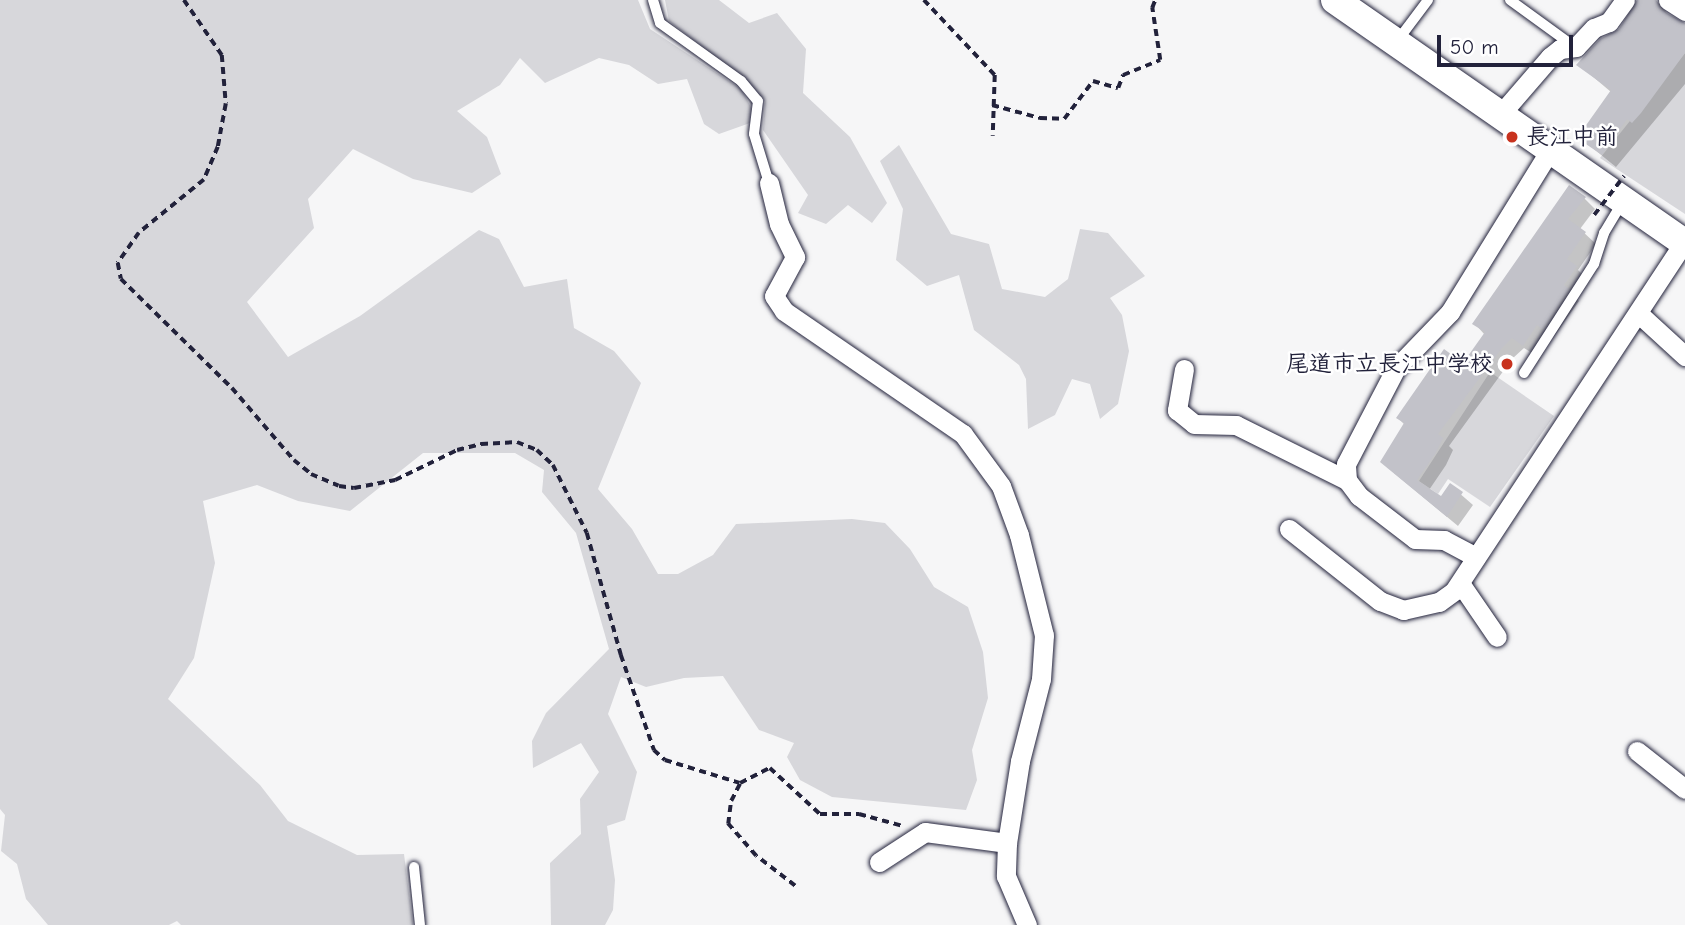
<!DOCTYPE html>
<meta charset="utf-8">
<style>
body{margin:0}
#map{position:relative;width:1685px;height:925px;overflow:hidden;background:#f6f6f7;font-family:"Comic Neue","Klee One",sans-serif}
div>[style]{position:absolute}
.green>*{inset:0;background:#d7d7db}
.shadow>*{inset:0;background:#0003}
.building>*{inset:0;background:#c2c2c9}
.path>*{height:3.5px;margin-top:-1.75px;transform-origin:0;background:repeating-linear-gradient(90deg,#22223b 0 7px,transparent 0 12px)}
.roads{filter:drop-shadow(0 0 2px #22223b) drop-shadow(0 0 2px #22223b)}
.service>*{height:10px;margin:-5px;padding:0 5px;transform-origin:5px;border-radius:5px;background:#fff}
.minor>*{height:19px;margin:-9.5px;padding:0 9.5px;transform-origin:9.5px;border-radius:9.5px;background:#fff}
.secondary>*{height:28px;margin:-14px;padding:0 14px;transform-origin:14px;border-radius:14px;background:#fff}
.path-bridge>*{height:3.5px;margin-top:-1.75px;transform-origin:0;background:repeating-linear-gradient(90deg,#22223b 0 7px,transparent 0 12px)}
.dots>*{width:19px;height:19px;translate:-50% -50%;box-sizing:border-box;border:4px solid #fff;border-radius:50%}
span{translate:-50% -50%;white-space:nowrap;text-align:center;line-height:1.15;-webkit-text-stroke:5px #fff;paint-order:stroke}
.poi-label{font-size:23px;color:#22223b;font-weight:700}
.left{translate:0 -50%;text-align:left}
.right{translate:-100% -50%;text-align:right}
.scale{position:absolute;left:1437px;top:35px;width:136px;height:32px;box-sizing:border-box;border:4px solid #22223b;border-top:0;padding-left:9px;font-size:21px;line-height:24px;white-space:nowrap;color:#22223b;-webkit-text-stroke:5px #fff;paint-order:stroke}
</style>
<div id="map">
<div class="green">
<div style="clip-path:polygon(0 0,638px 0,650px 29px,741px 89px,752px 109px,750px 123px,719px 134px,704px 124px,687px 79px,658px 84px,629px 65px,599px 58px,545px 83px,520px 58px,500px 85px,457px 111px,487px 137px,501px 174px,472px 193px,413px 179px,353px 149px,308px 199px,314px 228px,247px 302px,288px 357px,360px 316px,479px 230px,499px 239px,524px 287px,567px 279px,574px 328px,614px 351px,641px 383px,598px 489px,632px 529px,658px 574px,678px 574px,713px 555px,736px 524px,852px 519px,885px 523px,910px 549px,934px 587px,968px 607px,983px 652px,988px 698px,972px 750px,977px 780px,966px 810px,832px 797px,800px 780px,787px 757px,794px 743px,759px 730px,723px 676px,684px 678px,646px 687px,621px 677px,608px 714px,637px 772px,625px 820px,607px 826px,615px 880px,613px 910px,605px 925px,551px 925px,550px 863px,581px 834px,580px 799px,599px 772px,581px 743px,533px 768px,532px 741px,546px 713px,609px 649px,576px 533px,542px 492px,544px 470px,515px 453px,423px 453px,350px 511px,298px 501px,257px 485px,203px 501px,215px 563px,194px 658px,168px 699px,260px 785px,288px 821px,357px 855px,404px 854px,413px 925px,181px 925px,177px 921px,169px 925px,48px 925px,26px 899px,17px 864px,1px 851px,5px 815px,0 809px)"></div>
<div style="clip-path:polygon(665px 0,719px 0,749px 23px,777px 13px,806px 49px,803px 93px,850px 137px,887px 203px,872px 223px,848px 205px,826px 224px,798px 213px,808px 195px,763px 130px,765px 102px,749px 83px,669px 21px)"></div>
<div style="clip-path:polygon(1685px 53px,1685px 214px,1600px 158px)"></div>
<div style="clip-path:polygon(899px 145px,951px 234px,989px 244px,1002px 289px,1045px 297px,1068px 279px,1080px 229px,1108px 233px,1145px 276px,1110px 298px,1122px 315px,1129px 351px,1118px 404px,1100px 419px,1090px 384px,1072px 379px,1055px 415px,1028px 429px,1026px 379px,1019px 365px,974px 330px,959px 275px,927px 286px,896px 260px,903px 209px,880px 161px)"></div>
<div style="clip-path:polygon(1490px 372px,1554px 416px,1490px 507px,1448px 479px,1438px 494px,1419px 481px)"></div>
</div>
<div class="shadow">
<div style="clip-path:polygon(1639px 0,1656px 0,1671px 18px,1685px 24px,1685px 84px,1616px 167px,1579px 137px,1611px 92px,1579px 65px,1620px 31px)"></div>
<div style="clip-path:polygon(1584px 198px,1595px 209px,1580px 229px,1596px 244px,1578px 270px,1587px 279px,1574px 296px,1579px 301px,1553px 338px,1549px 335px,1535px 355px,1524px 348px,1512px 359px,1449px 446px,1453px 450px,1446px 465px,1429px 490px,1441px 498px,1450px 485px,1473px 505px,1458px 526px,1394px 473px,1405px 425px,1398px 418px,1463px 365px,1485px 335px,1475px 324px)"></div>
</div>
<div class="building">
<div style="clip-path:polygon(1637px 0,1656px 0,1661px 10px,1685px 23px,1685px 53px,1641px 113px,1632px 123px,1627px 119px,1602px 155px,1577px 138px,1611px 90px,1576px 65px,1600px 39px,1619px 29px)"></div>
<div style="clip-path:polygon(1569px 185px,1586px 197px,1568px 219px,1586px 232px,1567px 259px,1577px 266px,1564px 285px,1569px 289px,1542px 329px,1537px 325px,1523px 346px,1512px 338px,1502px 348px,1438px 434px,1443px 438px,1435px 454px,1417px 480px,1441px 496px,1450px 483px,1463px 492px,1447px 517px,1380px 462px,1404px 423px,1396px 418px,1444px 349px,1463px 363px,1485px 332px,1472px 324px)"></div>
</div>
<div class="path">
<div style="left:184px;top:0;width:67px;rotate:55.4deg"></div>
<div style="left:222px;top:55px;width:49px;rotate:85.3deg"></div>
<div style="left:226px;top:104px;width:44px;rotate:100.5deg"></div>
<div style="left:218px;top:147px;width:36px;rotate:113deg"></div>
<div style="left:204px;top:180px;width:84px;rotate:140.8deg"></div>
<div style="left:139px;top:233px;width:37px;rotate:125deg"></div>
<div style="left:118px;top:263px;width:16px;rotate:79deg"></div>
<div style="left:121px;top:279px;width:156px;rotate:44.5deg"></div>
<div style="left:232px;top:388px;width:95px;rotate:49.3deg"></div>
<div style="left:294px;top:460px;width:22px;rotate:39deg"></div>
<div style="left:311px;top:474px;width:30px;rotate:23deg"></div>
<div style="left:339px;top:486px;width:15px;rotate:8deg"></div>
<div style="left:354px;top:488px;width:42px;rotate:-11deg"></div>
<div style="left:395px;top:480px;width:69px;rotate:-25.8deg"></div>
<div style="left:457px;top:450px;width:25px;rotate:-14deg"></div>
<div style="left:481px;top:444px;width:36px;rotate:-3deg"></div>
<div style="left:517px;top:442px;width:22px;rotate:22deg"></div>
<div style="left:537px;top:450px;width:22px;rotate:43deg"></div>
<div style="left:553px;top:465px;width:76px;rotate:63.4deg"></div>
<div style="left:587px;top:533px;width:127px;rotate:74.4deg"></div>
<div style="left:621px;top:655px;width:101px;rotate:70.8deg"></div>
<div style="left:654px;top:750px;width:15px;rotate:42deg"></div>
<div style="left:665px;top:760px;width:78px;rotate:17deg"></div>
<div style="left:924px;top:0;width:103px;rotate:46.6deg"></div>
<div style="left:995px;top:75px;width:61px;rotate:91.9deg"></div>
<div style="left:992px;top:105px;width:50px;rotate:15.2deg"></div>
<div style="left:1040px;top:118px;width:24px;rotate:2deg"></div>
<div style="left:1064px;top:119px;width:48px;rotate:-52.7deg"></div>
<div style="left:1093px;top:81px;width:26px;rotate:16deg"></div>
<div style="left:1118px;top:88px;width:14px;rotate:-69deg"></div>
<div style="left:1123px;top:75px;width:40px;rotate:-22deg"></div>
<div style="left:1160px;top:60px;width:53px;rotate:-98.7deg"></div>
<div style="left:1152px;top:8px;width:9px;rotate:-69deg"></div>
<div style="left:795px;top:886px;width:49px;rotate:-142.4deg"></div>
<div style="left:756px;top:856px;width:43px;rotate:-131.2deg"></div>
<div style="left:728px;top:824px;width:23px;rotate:-83deg"></div>
<div style="left:731px;top:801px;width:20px;rotate:-63deg"></div>
<div style="left:740px;top:783px;width:34px;rotate:-27deg"></div>
<div style="left:770px;top:768px;width:68px;rotate:42.6deg"></div>
<div style="left:820px;top:814px;width:39px"></div>
<div style="left:859px;top:814px;width:46px;rotate:15.3deg"></div>
</div>
<div class="roads">
<div class="service">
<div style="left:653px;top:0;width:24px;rotate:73deg"></div>
<div style="left:660px;top:23px;width:100px;rotate:35.6deg"></div>
<div style="left:741px;top:81px;width:26px;rotate:50deg"></div>
<div style="left:758px;top:101px;width:33px;rotate:97deg"></div>
<div style="left:754px;top:134px;width:51px;rotate:73deg"></div>
<div style="left:1510px;top:0;width:77px;rotate:36deg"></div>
<div style="left:1398px;top:40px;width:50px;rotate:-53.1deg"></div>
<div style="left:1524px;top:373px;width:130px;rotate:-57.3deg"></div>
<div style="left:1594px;top:264px;width:33px;rotate:-72deg"></div>
<div style="left:1604px;top:233px;width:37px;rotate:-59deg"></div>
<div style="left:414px;top:867px;width:58px;rotate:84.1deg"></div>
</div>
<div class="minor">
<div style="left:1668px;top:0;width:20px;rotate:33deg"></div>
<div style="left:1499px;top:116px;width:78px;rotate:-49.2deg"></div>
<div style="left:1550px;top:57px;width:13px;rotate:-39deg"></div>
<div style="left:1560px;top:49px;width:16px;rotate:-7deg"></div>
<div style="left:1576px;top:47px;width:26px;rotate:-47deg"></div>
<div style="left:1594px;top:28px;width:16px;rotate:-22deg"></div>
<div style="left:1609px;top:22px;width:27px;rotate:-54deg"></div>
<div style="left:769px;top:183px;width:42px;rotate:76.3deg"></div>
<div style="left:779px;top:224px;width:37px;rotate:64deg"></div>
<div style="left:795px;top:257px;width:44px;rotate:118.3deg"></div>
<div style="left:774px;top:296px;width:18px;rotate:56deg"></div>
<div style="left:784px;top:311px;width:217px;rotate:34.5deg"></div>
<div style="left:963px;top:434px;width:64px;rotate:53.8deg"></div>
<div style="left:1001px;top:486px;width:52px;rotate:69.8deg"></div>
<div style="left:1019px;top:535px;width:103px;rotate:76deg"></div>
<div style="left:1044px;top:635px;width:44px;rotate:93.9deg"></div>
<div style="left:1041px;top:679px;width:85px;rotate:104.4deg"></div>
<div style="left:1020px;top:761px;width:83px;rotate:99deg"></div>
<div style="left:1007px;top:843px;width:33px;rotate:92deg"></div>
<div style="left:1006px;top:876px;width:53px;rotate:66.8deg"></div>
<div style="left:1638px;top:313px;width:64px;rotate:42.5deg"></div>
<div style="left:1184px;top:369px;width:42px;rotate:99.7deg"></div>
<div style="left:1177px;top:410px;width:22px;rotate:39deg"></div>
<div style="left:1194px;top:424px;width:42px;rotate:1.4deg"></div>
<div style="left:1236px;top:425px;width:124px;rotate:26.4deg"></div>
<div style="left:1289px;top:529px;width:116px;rotate:38.4deg"></div>
<div style="left:1380px;top:601px;width:25px;rotate:21deg"></div>
<div style="left:1403px;top:610px;width:37px;rotate:-13deg"></div>
<div style="left:1439px;top:602px;width:19px;rotate:-36deg"></div>
<div style="left:1454px;top:591px;width:418px;rotate:-56.6deg"></div>
<div style="left:1476px;top:557px;width:36px;rotate:-152deg"></div>
<div style="left:1444px;top:540px;width:29px;rotate:-178deg"></div>
<div style="left:1415px;top:539px;width:71px;rotate:-142.5deg"></div>
<div style="left:1359px;top:496px;width:20px;rotate:-127deg"></div>
<div style="left:1347px;top:480px;width:16px;rotate:-94deg"></div>
<div style="left:1346px;top:464px;width:108px;rotate:-62.5deg"></div>
<div style="left:1396px;top:368px;width:78px;rotate:-46deg"></div>
<div style="left:1450px;top:312px;width:188px;rotate:-58.3deg"></div>
<div style="left:1460px;top:583px;width:65px;rotate:55.6deg"></div>
<div style="left:1637px;top:751px;width:61px;rotate:38.4deg"></div>
<div style="left:879px;top:862px;width:55px;rotate:-33.1deg"></div>
<div style="left:925px;top:832px;width:83px;rotate:7.6deg"></div>
</div>
<div class="secondary">
<div style="left:1335px;top:0;width:426px;rotate:34.8deg"></div>
</div>
</div>
<div class="path-bridge">
<div style="left:1594px;top:215px;width:49px;rotate:-52.4deg"></div>
</div>
<div class="dots">
<div style="left:1512px;top:137px;background:#c8321e"></div>
<div style="left:1507px;top:364px;background:#c8321e"></div>
</div>
<div class="poi-label">
<span class="left" style="left:1526px;top:137px">長江中前</span>
<span class="right" style="left:1493px;top:364px">尾道市立長江中学校</span>
</div>
<div class="scale">50 m</div>
</div>
